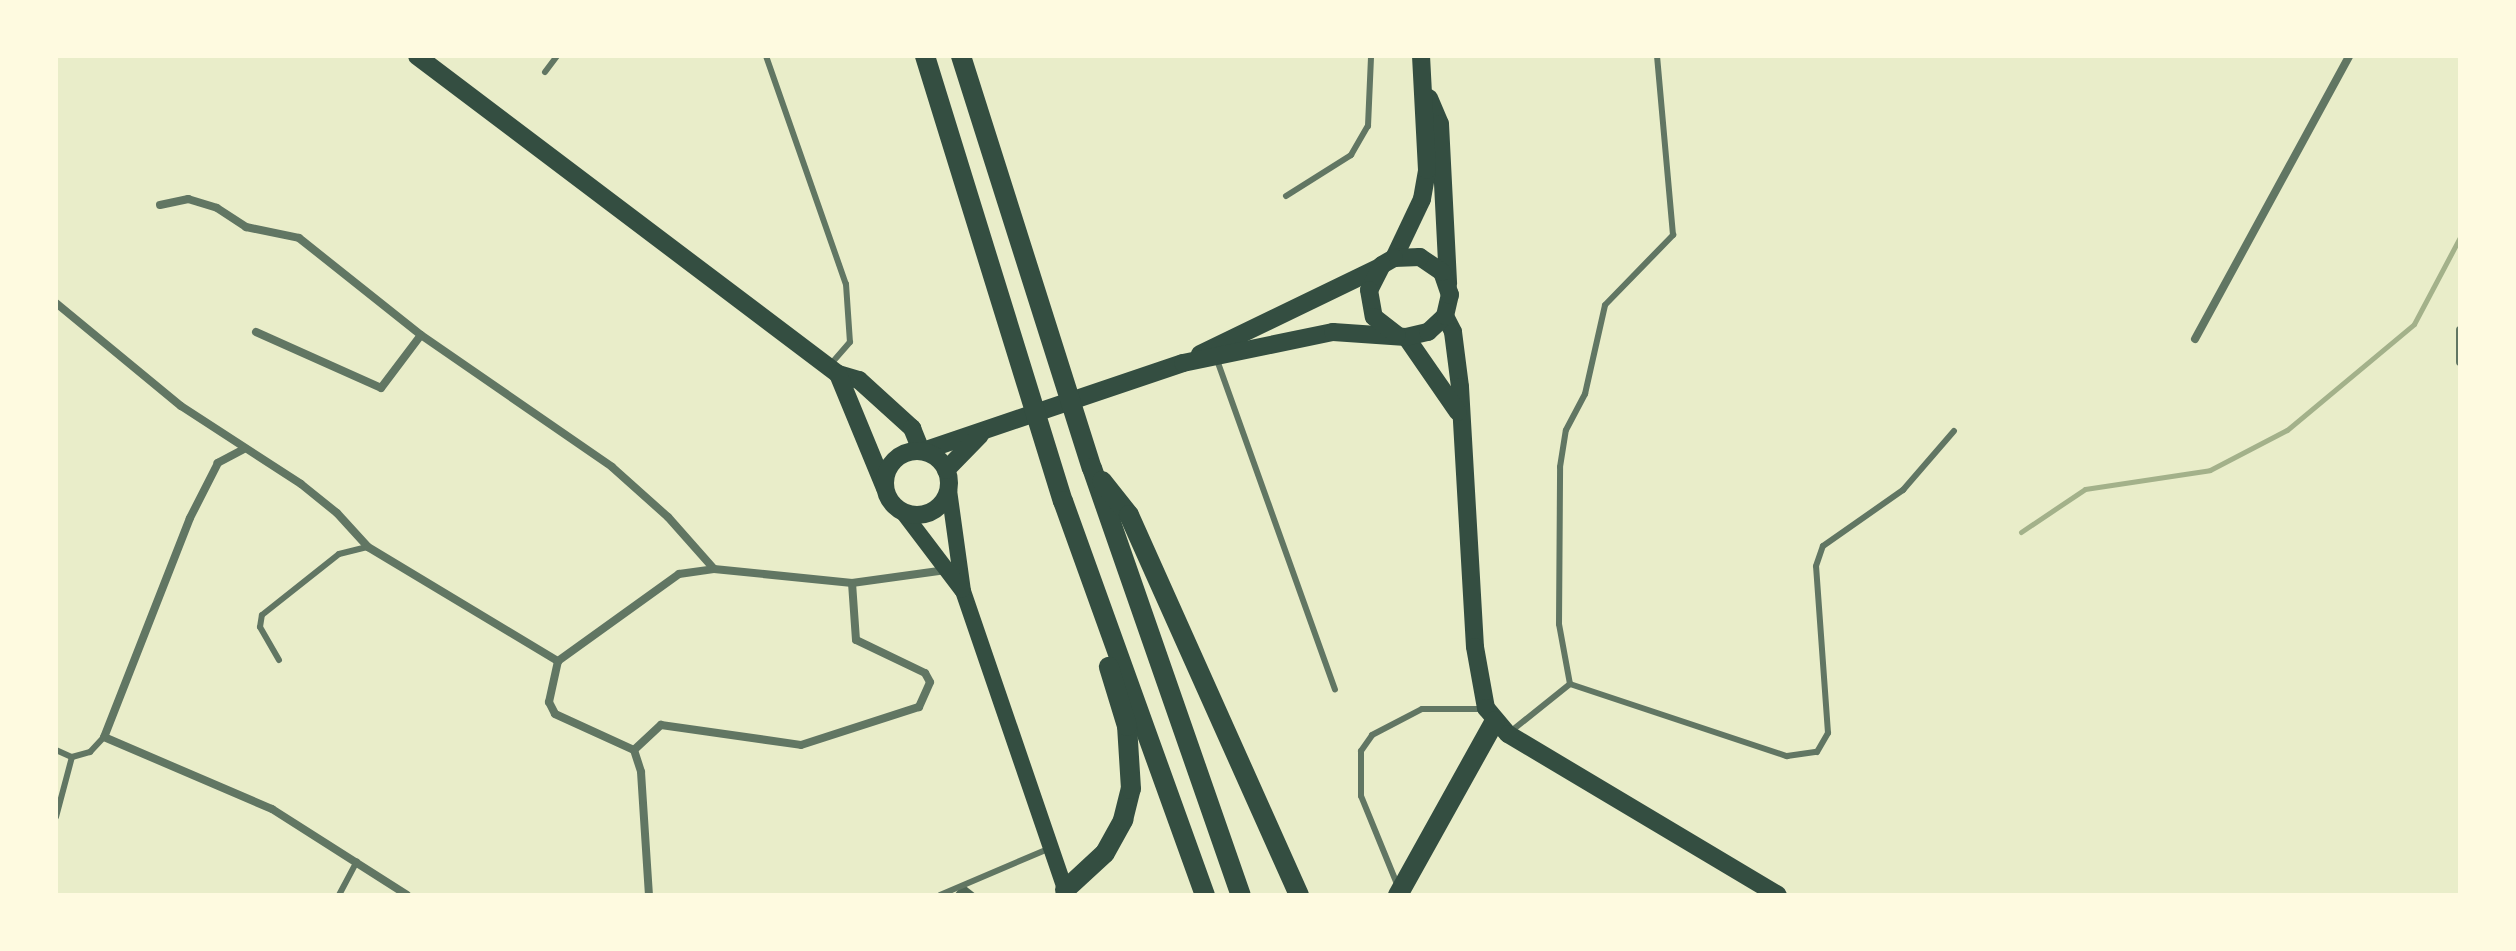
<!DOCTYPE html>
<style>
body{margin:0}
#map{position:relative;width:2516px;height:951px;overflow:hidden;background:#e9edc9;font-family:Bitter,serif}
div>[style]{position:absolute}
.stream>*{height:5px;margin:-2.5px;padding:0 2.5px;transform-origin:2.5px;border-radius:2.5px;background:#a3b18a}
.building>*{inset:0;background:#4f6655}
.service>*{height:6px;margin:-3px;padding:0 3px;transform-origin:3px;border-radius:3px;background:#617663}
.minor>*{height:8px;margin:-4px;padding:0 4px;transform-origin:4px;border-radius:4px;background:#617663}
.secondary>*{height:16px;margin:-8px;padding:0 8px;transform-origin:8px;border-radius:8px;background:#344e41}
.primary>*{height:18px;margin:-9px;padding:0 9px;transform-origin:9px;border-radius:9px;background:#344e41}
.primary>.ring{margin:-9px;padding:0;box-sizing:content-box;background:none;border:18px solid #344e41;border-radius:50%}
.motorway>*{height:20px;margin:-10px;padding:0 10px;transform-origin:10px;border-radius:10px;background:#344e41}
span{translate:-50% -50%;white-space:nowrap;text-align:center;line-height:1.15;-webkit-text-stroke:8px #fefae0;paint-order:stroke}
.frame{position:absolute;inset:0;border:58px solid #fefae0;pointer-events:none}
</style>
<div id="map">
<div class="stream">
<div style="left:2021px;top:532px;width:77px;rotate:-33.9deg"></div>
<div style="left:2085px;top:489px;width:126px;rotate:-8.6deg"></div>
<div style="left:2210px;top:470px;width:87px;rotate:-27.5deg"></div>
<div style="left:2287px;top:430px;width:165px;rotate:-39.8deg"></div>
<div style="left:2414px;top:324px;width:98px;rotate:-62.1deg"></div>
</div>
<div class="building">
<div style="clip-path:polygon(963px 884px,977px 895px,954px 895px)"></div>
</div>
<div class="service">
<div style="left:766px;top:56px;width:242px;rotate:70.7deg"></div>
<div style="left:846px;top:284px;width:58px;rotate:86.1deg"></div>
<div style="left:850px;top:342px;width:29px;rotate:131deg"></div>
<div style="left:545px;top:72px;width:20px;rotate:-53deg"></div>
<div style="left:1286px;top:196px;width:77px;rotate:-32.2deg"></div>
<div style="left:1351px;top:155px;width:34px;rotate:-60deg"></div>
<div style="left:1368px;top:126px;width:70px;rotate:-87.5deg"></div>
<div style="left:1217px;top:360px;width:350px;rotate:70.3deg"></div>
<div style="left:279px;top:660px;width:38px;rotate:-120deg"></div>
<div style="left:260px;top:627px;width:12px;rotate:-81deg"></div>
<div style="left:262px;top:615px;width:98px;rotate:-38.4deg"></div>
<div style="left:339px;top:554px;width:30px;rotate:-14deg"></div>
<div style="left:1570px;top:684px;width:229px;rotate:18.4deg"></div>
<div style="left:1787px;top:756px;width:30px;rotate:-8deg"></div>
<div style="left:1817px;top:752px;width:22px;rotate:-60deg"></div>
<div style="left:1828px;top:733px;width:167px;rotate:-94.1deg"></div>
<div style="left:1816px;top:566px;width:21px;rotate:-71deg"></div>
<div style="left:1823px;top:546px;width:98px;rotate:-35deg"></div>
<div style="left:1903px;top:490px;width:78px;rotate:-49.2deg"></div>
<div style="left:1510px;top:732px;width:77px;rotate:-38.7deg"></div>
<div style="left:1570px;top:684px;width:61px;rotate:-100.4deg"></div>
<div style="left:1559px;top:624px;width:157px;rotate:-89.6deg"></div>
<div style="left:1560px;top:467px;width:37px;rotate:-81deg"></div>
<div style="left:1566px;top:430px;width:41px;rotate:-62.2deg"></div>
<div style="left:1585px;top:394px;width:91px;rotate:-77.3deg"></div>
<div style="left:1605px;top:305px;width:98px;rotate:-45.8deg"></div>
<div style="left:1673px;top:235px;width:180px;rotate:-95.1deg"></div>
<div style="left:56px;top:750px;width:17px;rotate:24deg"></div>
<div style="left:72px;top:757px;width:19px;rotate:-16deg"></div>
<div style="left:90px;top:752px;width:21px;rotate:-47deg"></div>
<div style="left:56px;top:817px;width:62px;rotate:-75.1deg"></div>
<div style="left:1397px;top:884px;width:95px;rotate:-112.2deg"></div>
<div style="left:1361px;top:796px;width:45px;rotate:-90deg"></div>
<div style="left:1361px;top:751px;width:19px;rotate:-55deg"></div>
<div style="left:1372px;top:735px;width:56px;rotate:-27.5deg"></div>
<div style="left:1422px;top:709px;width:60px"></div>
<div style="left:339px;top:895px;width:38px;rotate:-62deg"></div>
<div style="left:940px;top:895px;width:120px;rotate:-23.1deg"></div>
</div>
<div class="minor">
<div style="left:160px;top:205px;width:29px;rotate:-12deg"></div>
<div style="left:188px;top:199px;width:30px;rotate:17deg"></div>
<div style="left:217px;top:208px;width:35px;rotate:33deg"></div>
<div style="left:246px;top:227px;width:54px;rotate:11.7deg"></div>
<div style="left:299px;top:238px;width:156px;rotate:38.5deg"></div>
<div style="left:421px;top:335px;width:232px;rotate:34.6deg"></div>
<div style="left:612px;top:467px;width:75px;rotate:41.8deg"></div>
<div style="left:668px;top:517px;width:69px;rotate:48.5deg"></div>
<div style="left:56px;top:303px;width:162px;rotate:39.5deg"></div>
<div style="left:181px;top:406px;width:143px;rotate:33deg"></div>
<div style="left:301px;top:484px;width:46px;rotate:38.9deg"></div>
<div style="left:337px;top:513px;width:46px;rotate:47.6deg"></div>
<div style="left:368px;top:547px;width:222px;rotate:31deg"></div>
<div style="left:558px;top:661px;width:149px;rotate:-35.7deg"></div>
<div style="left:679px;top:574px;width:35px;rotate:-8deg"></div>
<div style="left:714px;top:569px;width:139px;rotate:5.8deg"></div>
<div style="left:852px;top:583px;width:95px;rotate:-7.9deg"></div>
<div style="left:2460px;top:330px;width:32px;rotate:90deg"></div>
<div style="left:256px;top:332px;width:137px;rotate:24.1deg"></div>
<div style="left:381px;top:388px;width:66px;rotate:-53deg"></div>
<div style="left:2195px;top:339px;width:322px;rotate:-61.4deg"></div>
<div style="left:244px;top:449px;width:30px;rotate:152deg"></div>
<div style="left:218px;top:463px;width:62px;rotate:117deg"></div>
<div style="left:190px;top:518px;width:235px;rotate:111.4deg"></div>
<div style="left:104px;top:737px;width:183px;rotate:23.2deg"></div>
<div style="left:272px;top:809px;width:160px;rotate:32.5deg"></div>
<div style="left:558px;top:661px;width:42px;rotate:102.4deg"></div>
<div style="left:549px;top:702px;width:13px;rotate:63deg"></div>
<div style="left:555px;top:714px;width:87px;rotate:24.5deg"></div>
<div style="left:634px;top:750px;width:23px;rotate:72deg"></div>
<div style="left:641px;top:772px;width:123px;rotate:86.3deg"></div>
<div style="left:634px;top:750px;width:37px;rotate:-43deg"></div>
<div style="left:661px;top:725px;width:141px;rotate:8.1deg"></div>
<div style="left:801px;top:745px;width:124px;rotate:-17.9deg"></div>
<div style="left:919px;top:707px;width:27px;rotate:-66deg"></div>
<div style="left:930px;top:682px;width:10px;rotate:-119deg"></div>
<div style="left:925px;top:673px;width:76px;rotate:-154.4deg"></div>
<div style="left:856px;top:640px;width:57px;rotate:-94deg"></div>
</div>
<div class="secondary">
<div style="left:949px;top:490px;width:102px;rotate:82.1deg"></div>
<div style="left:963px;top:591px;width:321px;rotate:71.1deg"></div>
<div style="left:902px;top:511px;width:99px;rotate:52.8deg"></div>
</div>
<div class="primary">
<div style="left:417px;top:56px;width:528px;rotate:37.07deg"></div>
<div style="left:838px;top:374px;width:22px;rotate:16deg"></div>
<div style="left:859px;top:380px;width:72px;rotate:42.2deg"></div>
<div style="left:912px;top:428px;width:24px;rotate:68deg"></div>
<div style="left:1429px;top:98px;width:28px;rotate:67deg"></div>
<div style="left:1440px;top:124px;width:160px;rotate:87.1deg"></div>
<div style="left:1394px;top:258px;width:65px;rotate:-64.6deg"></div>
<div style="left:1422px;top:199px;width:29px;rotate:-80deg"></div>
<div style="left:1427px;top:170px;width:114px;rotate:-93deg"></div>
<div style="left:1445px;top:316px;width:18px;rotate:63deg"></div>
<div style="left:1453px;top:332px;width:55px;rotate:82.7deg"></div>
<div style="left:1460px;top:387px;width:260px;rotate:86.7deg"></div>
<div style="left:1475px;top:647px;width:62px;rotate:79.8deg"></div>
<div style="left:1486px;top:708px;width:34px;rotate:50deg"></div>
<div style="left:1508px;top:734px;width:314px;rotate:30.8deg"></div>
<div style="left:1406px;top:337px;width:91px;rotate:55.3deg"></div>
<div style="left:1200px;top:354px;width:198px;rotate:-25.8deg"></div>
<div style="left:838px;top:374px;width:123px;rotate:67.6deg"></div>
<div style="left:926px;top:450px;width:271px;rotate:-18.7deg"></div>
<div style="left:1183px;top:363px;width:153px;rotate:-11.7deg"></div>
<div style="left:1333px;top:332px;width:73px;rotate:3.9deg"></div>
<div style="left:1406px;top:337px;width:23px;rotate:-13deg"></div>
<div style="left:1428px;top:332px;width:23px;rotate:-43deg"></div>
<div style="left:1445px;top:316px;width:22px;rotate:-77deg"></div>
<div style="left:1450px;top:295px;width:24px;rotate:-109deg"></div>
<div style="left:1442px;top:272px;width:27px;rotate:-146deg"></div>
<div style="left:1420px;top:257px;width:26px;rotate:178deg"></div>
<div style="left:1394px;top:258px;width:14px;rotate:150deg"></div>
<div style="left:1382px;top:265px;width:28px;rotate:117deg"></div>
<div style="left:1369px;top:290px;width:27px;rotate:80deg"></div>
<div style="left:1374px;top:317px;width:29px;rotate:38deg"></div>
<div class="ring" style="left:885px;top:451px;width:46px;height:46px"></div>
<div style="left:946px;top:470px;width:49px;rotate:-45.8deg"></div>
</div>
<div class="motorway">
<div style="left:925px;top:56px;width:466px;rotate:72.8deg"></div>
<div style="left:1063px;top:501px;width:419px;rotate:70.2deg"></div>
<div style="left:961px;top:56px;width:432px;rotate:72.4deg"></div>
<div style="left:1092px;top:468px;width:452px;rotate:70.8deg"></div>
<div style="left:1102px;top:481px;width:43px;rotate:51.5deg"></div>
<div style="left:1129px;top:515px;width:416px;rotate:65.9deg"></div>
<div style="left:1065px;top:890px;width:54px;rotate:-42.8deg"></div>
<div style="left:1105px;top:853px;width:38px;rotate:-61deg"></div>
<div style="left:1123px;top:820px;width:32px;rotate:-76deg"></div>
<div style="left:1131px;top:789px;width:63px;rotate:-93.6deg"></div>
<div style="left:1127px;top:726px;width:62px;rotate:-107deg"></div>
<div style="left:1398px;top:895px;width:199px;rotate:-60.9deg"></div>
</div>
<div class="frame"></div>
</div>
